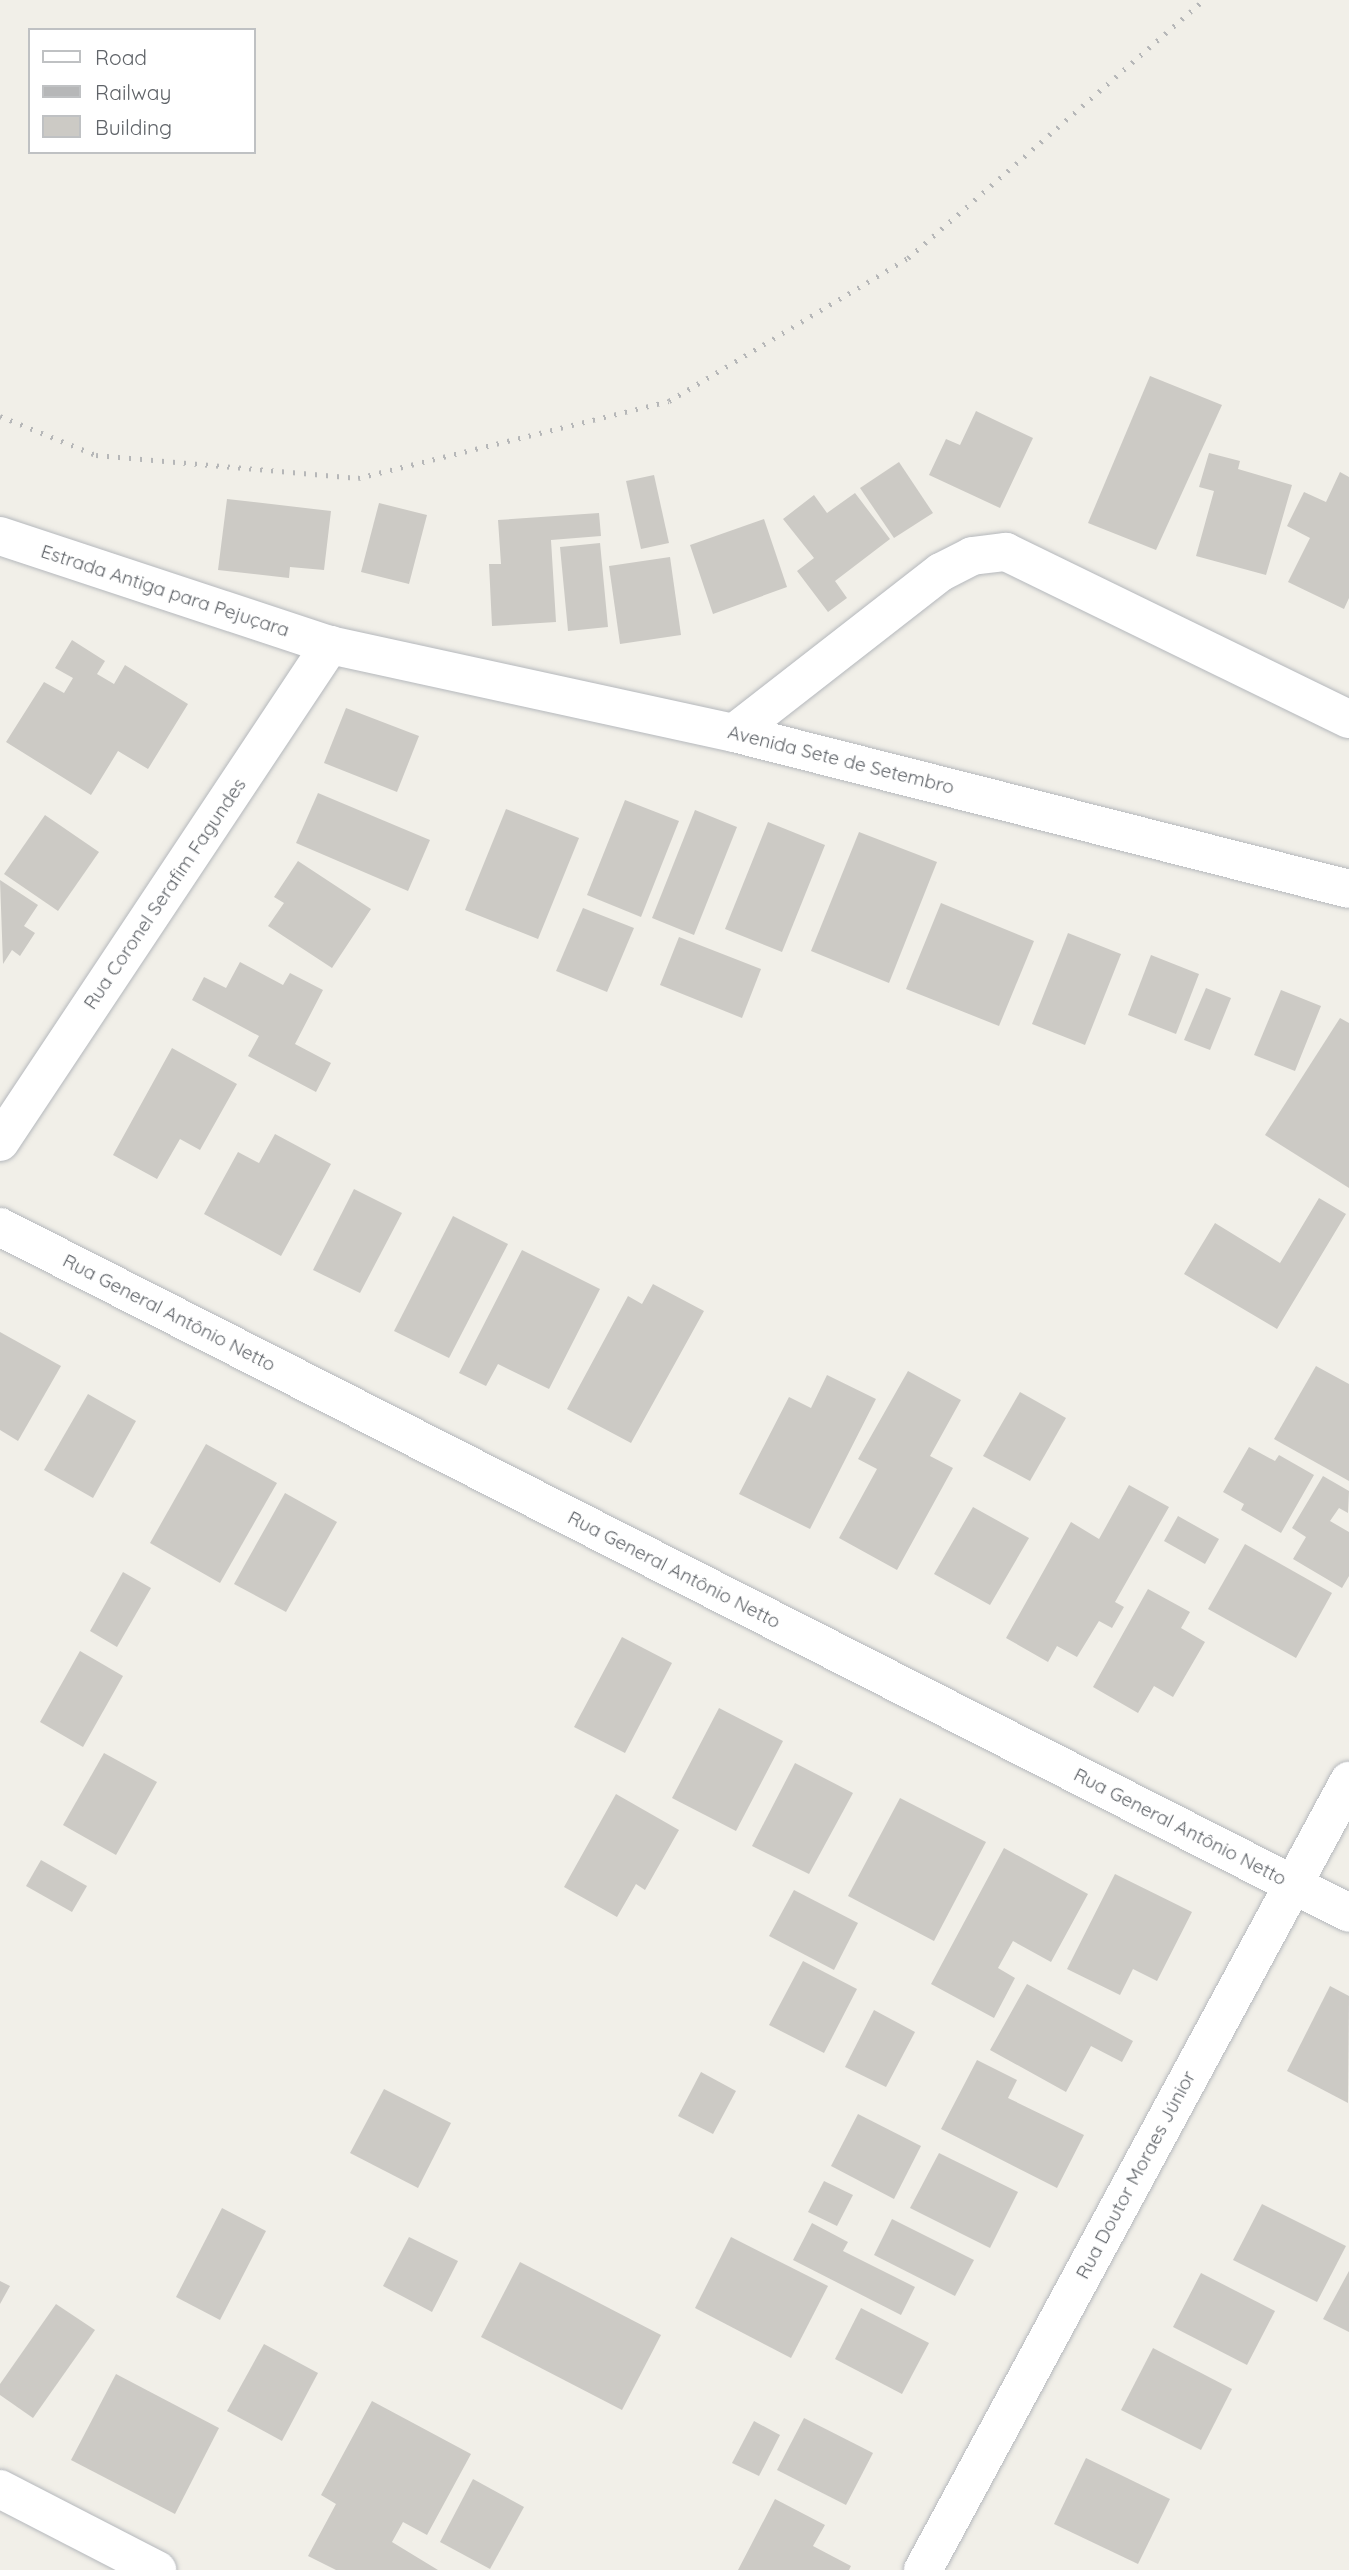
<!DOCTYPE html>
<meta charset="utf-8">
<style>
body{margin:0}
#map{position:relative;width:1349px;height:2570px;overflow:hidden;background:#f1efe8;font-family:Quicksand,sans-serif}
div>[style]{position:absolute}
.building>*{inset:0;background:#cccac5}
.roads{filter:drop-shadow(0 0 2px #b5b8bc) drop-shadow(0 0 2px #b5b8bc)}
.minor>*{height:38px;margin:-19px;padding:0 19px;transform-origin:19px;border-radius:19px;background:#fff}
.tertiary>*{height:38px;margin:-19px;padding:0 19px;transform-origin:19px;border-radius:19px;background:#fff}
.rail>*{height:5px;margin-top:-2.5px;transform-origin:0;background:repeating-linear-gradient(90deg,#b6b7b8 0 2px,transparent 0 11px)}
span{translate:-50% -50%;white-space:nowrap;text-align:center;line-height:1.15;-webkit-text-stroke:7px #fff;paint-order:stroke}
.street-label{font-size:19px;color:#5f6368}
.legend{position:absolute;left:28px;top:28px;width:228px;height:126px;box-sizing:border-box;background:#fff;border:2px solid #bfc1c3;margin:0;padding:9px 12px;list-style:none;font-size:21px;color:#5f6368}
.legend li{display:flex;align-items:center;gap:14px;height:35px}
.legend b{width:35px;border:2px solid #bfc1c3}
</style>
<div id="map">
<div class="building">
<div style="clip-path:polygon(1150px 376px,1222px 405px,1156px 550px,1088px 523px)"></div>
<div style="clip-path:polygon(976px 411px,1033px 438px,1000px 508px,929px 475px,946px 439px,960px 445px)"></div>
<div style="clip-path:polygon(1209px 453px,1240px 461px,1238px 469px,1292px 485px,1266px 575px,1196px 556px,1214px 491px,1199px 487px)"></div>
<div style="clip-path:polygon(899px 462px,933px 513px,894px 538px,860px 488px)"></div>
<div style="clip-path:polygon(1340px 472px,1349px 477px,1349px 598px,1344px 609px,1288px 582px,1310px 538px,1287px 526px,1304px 492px,1326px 502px)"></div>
<div style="clip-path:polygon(654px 475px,669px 543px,641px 549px,626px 481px)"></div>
<div style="clip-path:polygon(855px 493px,890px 539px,835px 581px,847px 598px,828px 612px,797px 571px,814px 558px,783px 519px,814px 495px,827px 513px)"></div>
<div style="clip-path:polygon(227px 499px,331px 511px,324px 570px,290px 567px,289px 578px,218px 570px)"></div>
<div style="clip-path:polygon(379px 503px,427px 515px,409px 584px,361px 572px)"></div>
<div style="clip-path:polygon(599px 513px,601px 536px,551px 540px,556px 622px,492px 626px,489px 564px,501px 564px,498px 520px)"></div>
<div style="clip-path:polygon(764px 519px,787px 587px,713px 614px,690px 545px)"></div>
<div style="clip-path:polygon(600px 543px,608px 627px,568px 631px,560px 547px)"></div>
<div style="clip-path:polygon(670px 557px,681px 635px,620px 644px,609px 566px)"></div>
<div style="clip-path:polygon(72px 640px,105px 661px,97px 674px,114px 684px,125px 665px,188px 704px,148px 769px,118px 751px,91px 795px,6px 742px,44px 682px,64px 693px,73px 678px,55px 668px)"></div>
<div style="clip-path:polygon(346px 708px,419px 736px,397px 792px,324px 763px)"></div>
<div style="clip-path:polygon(318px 793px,430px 840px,408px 891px,296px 843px)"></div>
<div style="clip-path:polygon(625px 800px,679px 821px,641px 917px,587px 895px)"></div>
<div style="clip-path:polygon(506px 809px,579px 838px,538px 939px,465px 910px)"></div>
<div style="clip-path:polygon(695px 810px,737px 827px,694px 935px,652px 918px)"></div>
<div style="clip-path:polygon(45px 815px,99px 852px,58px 911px,4px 874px)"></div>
<div style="clip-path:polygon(768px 822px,825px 845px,782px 952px,725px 929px)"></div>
<div style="clip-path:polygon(859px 832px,937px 862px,889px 983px,811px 951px)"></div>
<div style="clip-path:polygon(298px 861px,371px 909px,332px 968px,268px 926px,284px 903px,274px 897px)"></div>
<div style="clip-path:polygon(0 880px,38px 905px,24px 926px,35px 933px,20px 956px,12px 950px,3px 964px)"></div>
<div style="clip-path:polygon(941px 903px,1034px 941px,999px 1026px,906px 989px)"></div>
<div style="clip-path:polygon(583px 908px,634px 928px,607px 992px,556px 971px)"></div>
<div style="clip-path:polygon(1068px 933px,1121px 954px,1085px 1045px,1032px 1024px)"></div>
<div style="clip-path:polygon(679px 937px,761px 969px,742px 1018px,660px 985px)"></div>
<div style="clip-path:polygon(1151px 955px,1199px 974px,1176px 1034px,1128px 1015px)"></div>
<div style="clip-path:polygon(240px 962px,283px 985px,290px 973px,323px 990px,295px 1044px,331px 1063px,316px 1092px,248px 1056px,259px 1036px,192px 1000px,204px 977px,226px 988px)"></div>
<div style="clip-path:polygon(1206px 988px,1231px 998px,1210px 1050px,1184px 1040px)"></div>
<div style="clip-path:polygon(1281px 990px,1321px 1006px,1295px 1071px,1254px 1055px)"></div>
<div style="clip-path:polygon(1340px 1018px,1349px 1023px,1349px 1188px,1265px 1135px)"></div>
<div style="clip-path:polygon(172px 1048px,237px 1084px,200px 1150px,180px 1139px,157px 1179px,113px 1155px)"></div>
<div style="clip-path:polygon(275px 1134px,331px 1164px,281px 1256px,204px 1214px,238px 1152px,259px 1163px)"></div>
<div style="clip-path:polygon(354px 1189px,402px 1213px,360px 1293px,313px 1270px)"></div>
<div style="clip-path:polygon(1319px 1198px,1346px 1214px,1277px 1329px,1184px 1274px,1215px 1223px,1280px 1263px)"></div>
<div style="clip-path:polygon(453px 1216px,508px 1244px,449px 1358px,394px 1331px)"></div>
<div style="clip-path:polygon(522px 1250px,600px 1289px,549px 1389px,498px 1364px,486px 1386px,459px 1373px)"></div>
<div style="clip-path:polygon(653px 1284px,704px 1311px,631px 1443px,567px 1409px,628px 1296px,642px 1304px)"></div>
<div style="clip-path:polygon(0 1332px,61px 1366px,18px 1441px,0 1430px)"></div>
<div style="clip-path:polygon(1316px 1366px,1349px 1384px,1349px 1481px,1274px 1439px)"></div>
<div style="clip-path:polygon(908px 1371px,961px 1400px,930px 1456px,953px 1468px,897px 1570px,839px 1538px,877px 1469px,858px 1459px)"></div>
<div style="clip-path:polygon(827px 1375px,876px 1399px,810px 1529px,739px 1494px,789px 1397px,811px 1408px)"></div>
<div style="clip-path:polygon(1020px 1392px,1066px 1418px,1030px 1481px,983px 1456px)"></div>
<div style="clip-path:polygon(88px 1394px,136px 1421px,93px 1498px,44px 1470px)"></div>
<div style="clip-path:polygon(206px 1444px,277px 1483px,220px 1583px,150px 1543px)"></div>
<div style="clip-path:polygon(1249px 1447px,1275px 1461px,1279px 1455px,1314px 1475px,1281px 1533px,1241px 1510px,1244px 1504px,1223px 1492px)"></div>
<div style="clip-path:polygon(1323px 1476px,1349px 1491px,1348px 1513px,1339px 1508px,1330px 1521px,1349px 1532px,1349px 1576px,1342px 1588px,1293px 1559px,1306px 1537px,1292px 1528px)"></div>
<div style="clip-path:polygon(1129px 1485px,1169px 1507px,1115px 1602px,1124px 1607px,1112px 1628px,1099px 1621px,1077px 1657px,1057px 1646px,1048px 1662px,1006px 1638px,1071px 1522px,1099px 1539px)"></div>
<div style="clip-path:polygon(285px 1493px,337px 1522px,286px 1612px,234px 1584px)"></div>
<div style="clip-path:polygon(973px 1507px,1029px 1538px,990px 1605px,934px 1574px)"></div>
<div style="clip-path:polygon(1178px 1516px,1219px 1539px,1205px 1564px,1164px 1541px)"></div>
<div style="clip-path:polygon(1245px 1544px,1332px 1593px,1296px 1658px,1208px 1609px)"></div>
<div style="clip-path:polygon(123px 1572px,151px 1588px,117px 1647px,90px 1631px)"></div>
<div style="clip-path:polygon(1148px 1589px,1190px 1612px,1181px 1628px,1205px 1642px,1173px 1697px,1154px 1686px,1138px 1713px,1093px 1687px)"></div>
<div style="clip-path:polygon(622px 1637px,672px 1663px,625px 1753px,574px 1727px)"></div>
<div style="clip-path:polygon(80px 1651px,123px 1676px,83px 1747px,40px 1722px)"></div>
<div style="clip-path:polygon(719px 1708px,783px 1741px,736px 1831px,672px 1798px)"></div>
<div style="clip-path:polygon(104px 1753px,157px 1782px,116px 1855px,63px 1825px)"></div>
<div style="clip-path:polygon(795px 1763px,853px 1793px,809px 1874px,752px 1846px)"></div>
<div style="clip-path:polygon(616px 1794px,679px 1830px,645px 1890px,636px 1884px,617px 1917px,564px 1887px)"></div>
<div style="clip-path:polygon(900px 1798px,986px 1842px,934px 1941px,848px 1896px)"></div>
<div style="clip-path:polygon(1004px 1848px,1088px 1894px,1051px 1962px,1013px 1941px,998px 1968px,1015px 1978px,994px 2018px,931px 1984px)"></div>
<div style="clip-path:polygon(41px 1860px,87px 1886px,72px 1912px,26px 1886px)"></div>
<div style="clip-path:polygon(1115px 1874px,1192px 1912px,1157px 1981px,1133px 1969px,1120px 1995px,1067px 1969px)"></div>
<div style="clip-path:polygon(794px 1890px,858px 1923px,834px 1970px,769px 1936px)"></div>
<div style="clip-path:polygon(803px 1961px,857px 1989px,824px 2053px,769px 2025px)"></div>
<div style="clip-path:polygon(1027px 1984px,1133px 2041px,1122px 2062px,1091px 2046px,1066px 2092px,990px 2050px)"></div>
<div style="clip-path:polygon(1330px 1986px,1349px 1996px,1348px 2103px,1287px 2071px)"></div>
<div style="clip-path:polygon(874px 2010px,915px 2032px,886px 2087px,845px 2067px)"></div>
<div style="clip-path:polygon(977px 2060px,1017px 2080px,1008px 2098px,1084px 2135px,1057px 2188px,941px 2129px)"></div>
<div style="clip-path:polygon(701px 2072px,736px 2091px,713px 2134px,678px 2116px)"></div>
<div style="clip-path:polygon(384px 2089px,451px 2123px,418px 2188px,350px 2153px)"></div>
<div style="clip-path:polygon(858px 2114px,921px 2146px,894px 2199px,831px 2166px)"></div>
<div style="clip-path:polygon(939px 2153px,1018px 2192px,990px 2248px,910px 2208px)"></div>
<div style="clip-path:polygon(824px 2181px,853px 2195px,837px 2226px,808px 2212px)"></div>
<div style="clip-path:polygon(1262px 2204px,1346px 2246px,1317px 2302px,1233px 2260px)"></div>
<div style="clip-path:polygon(222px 2208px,266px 2231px,220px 2320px,176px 2297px)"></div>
<div style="clip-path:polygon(892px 2219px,974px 2260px,955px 2296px,874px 2255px)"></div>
<div style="clip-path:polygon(812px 2223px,848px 2242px,843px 2251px,915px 2287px,901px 2315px,793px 2260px)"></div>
<div style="clip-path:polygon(409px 2237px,458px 2261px,432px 2312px,383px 2286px)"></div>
<div style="clip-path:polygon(731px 2237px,828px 2286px,791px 2358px,695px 2308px)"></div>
<div style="clip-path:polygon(520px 2262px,661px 2335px,622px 2410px,481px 2337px)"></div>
<div style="clip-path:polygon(1349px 2271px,1349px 2332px,1323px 2319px)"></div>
<div style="clip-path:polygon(1201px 2273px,1275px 2311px,1247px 2365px,1173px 2327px)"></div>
<div style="clip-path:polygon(0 2281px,10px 2286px,0 2304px)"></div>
<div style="clip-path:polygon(56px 2304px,95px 2330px,33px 2418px,0 2395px,0 2384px)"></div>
<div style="clip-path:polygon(861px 2308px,929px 2343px,902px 2394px,835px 2359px)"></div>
<div style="clip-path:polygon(264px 2344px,318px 2373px,282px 2441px,227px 2411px)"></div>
<div style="clip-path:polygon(1153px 2348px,1232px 2389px,1201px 2450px,1121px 2410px)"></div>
<div style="clip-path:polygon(116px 2374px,219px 2428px,175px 2514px,71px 2460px)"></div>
<div style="clip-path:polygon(372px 2401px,471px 2454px,427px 2535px,403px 2522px,392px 2542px,438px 2570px,336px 2570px,308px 2556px,336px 2504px,321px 2495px)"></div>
<div style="clip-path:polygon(804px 2418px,873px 2453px,846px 2505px,777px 2470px)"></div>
<div style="clip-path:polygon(754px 2421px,780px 2435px,759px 2476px,732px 2463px)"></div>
<div style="clip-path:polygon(1086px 2458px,1170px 2499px,1138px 2564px,1054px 2524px)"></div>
<div style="clip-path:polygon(473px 2479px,524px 2507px,490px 2569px,440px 2542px)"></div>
<div style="clip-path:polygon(775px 2499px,825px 2525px,813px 2546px,851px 2566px,849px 2570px,738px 2570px)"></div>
</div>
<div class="roads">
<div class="minor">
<div style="left:734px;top:733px;width:262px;rotate:-37.9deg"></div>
<div style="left:941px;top:572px;width:35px;rotate:-27deg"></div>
<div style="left:972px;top:556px;width:34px;rotate:-7deg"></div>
<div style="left:1006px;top:552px;width:381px;rotate:26deg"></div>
<div style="left:0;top:1142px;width:597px;rotate:-56.42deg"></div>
<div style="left:0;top:1227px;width:1513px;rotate:26.95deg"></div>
<div style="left:0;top:2489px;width:177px;rotate:27.3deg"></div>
<div style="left:923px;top:2570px;width:897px;rotate:-61.63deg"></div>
</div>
<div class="tertiary">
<div style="left:0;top:536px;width:348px;rotate:18.3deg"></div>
<div style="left:330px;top:645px;width:413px;rotate:12.3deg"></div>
<div style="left:734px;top:733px;width:634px;rotate:14.23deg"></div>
</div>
</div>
<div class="rail">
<div style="left:0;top:416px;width:104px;rotate:22.1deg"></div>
<div style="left:96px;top:455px;width:263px;rotate:5deg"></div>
<div style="left:358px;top:478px;width:320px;rotate:-13.9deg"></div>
<div style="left:669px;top:401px;width:279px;rotate:-30.9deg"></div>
<div style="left:908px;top:258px;width:393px;rotate:-41.1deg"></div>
</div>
<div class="street-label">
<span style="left:165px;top:591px;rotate:18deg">Estrada Antiga para Pejuçara</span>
<span style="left:841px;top:760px;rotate:14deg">Avenida Sete de Setembro</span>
<span style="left:165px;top:894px;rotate:-56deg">Rua Coronel Serafim Fagundes</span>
<span style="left:169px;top:1313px;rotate:27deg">Rua General Antônio Netto</span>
<span style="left:674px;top:1570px;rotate:27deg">Rua General Antônio Netto</span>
<span style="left:1180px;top:1827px;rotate:27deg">Rua General Antônio Netto</span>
<span style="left:1136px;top:2175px;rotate:-62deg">Rua Doutor Moraes Júnior</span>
</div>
<ul class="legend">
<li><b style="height:9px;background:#fff"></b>Road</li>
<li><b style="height:9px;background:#b6b7b8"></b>Railway</li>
<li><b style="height:19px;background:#cccac5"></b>Building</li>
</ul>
</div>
